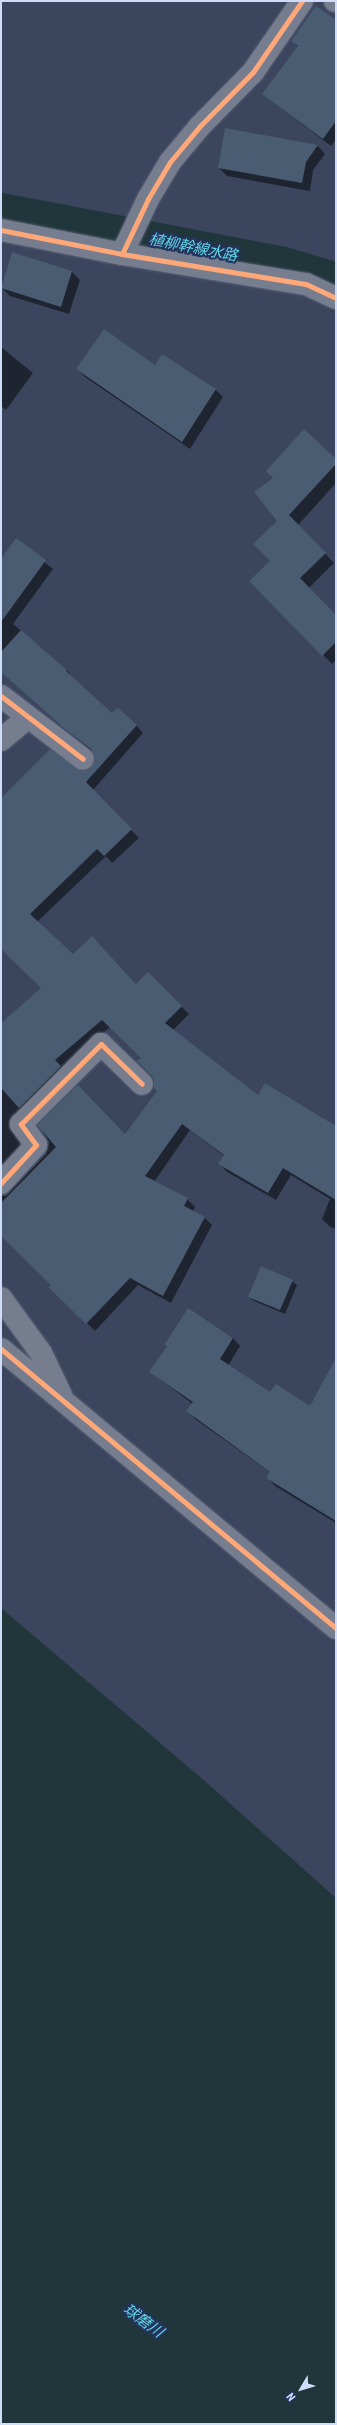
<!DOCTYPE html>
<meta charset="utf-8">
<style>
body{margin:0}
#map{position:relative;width:337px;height:2425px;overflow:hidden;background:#3b455d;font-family:"Roboto Condensed","Noto Sans JP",sans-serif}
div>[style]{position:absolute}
.water>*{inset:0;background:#21363b}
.shadow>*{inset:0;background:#0007}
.stream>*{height:10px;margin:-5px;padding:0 5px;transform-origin:5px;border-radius:5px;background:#21363b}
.canal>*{height:36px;margin:-18px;padding:0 18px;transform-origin:18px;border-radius:18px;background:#21363b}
.building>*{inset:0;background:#495c72}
.roads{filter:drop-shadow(0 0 1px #5a6377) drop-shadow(0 0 1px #5a6377)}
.minor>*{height:22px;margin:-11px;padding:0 11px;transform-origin:11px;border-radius:11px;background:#767d8f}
.cycleway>*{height:5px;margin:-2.5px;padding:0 2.5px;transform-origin:2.5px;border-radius:2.5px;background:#fea87a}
span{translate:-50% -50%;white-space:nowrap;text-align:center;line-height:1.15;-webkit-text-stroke:4px #23345f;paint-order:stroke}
.water-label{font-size:15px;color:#62d5e3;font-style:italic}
.frame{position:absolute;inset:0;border:2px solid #d0ddf8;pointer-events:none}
.north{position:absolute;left:281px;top:2369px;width:40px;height:40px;-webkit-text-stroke:3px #23345f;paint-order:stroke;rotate:232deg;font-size:11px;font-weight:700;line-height:16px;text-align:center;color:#d0ddf8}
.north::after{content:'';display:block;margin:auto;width:14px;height:18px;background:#d0ddf8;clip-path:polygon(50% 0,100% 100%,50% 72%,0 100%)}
</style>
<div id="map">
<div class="water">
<div style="clip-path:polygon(1px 1608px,199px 1776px,336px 1898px,336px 2424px,1px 2424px)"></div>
</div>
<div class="shadow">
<div style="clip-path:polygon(336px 21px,336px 140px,331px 146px,263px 94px,298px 47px,292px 40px)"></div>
<div style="clip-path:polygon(226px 129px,318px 146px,325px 154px,313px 170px,310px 191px,227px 176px,219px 168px)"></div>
<div style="clip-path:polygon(12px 253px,72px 272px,80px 280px,69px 314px,10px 296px,2px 288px)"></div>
<div style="clip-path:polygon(1px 347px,33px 373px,6px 410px,1px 406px)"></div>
<div style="clip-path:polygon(77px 369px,215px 389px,223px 397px,190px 449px,85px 377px)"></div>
<div style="clip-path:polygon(336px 460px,336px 483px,298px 525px,334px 563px,309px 588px,336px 616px,336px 660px,332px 664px,251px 581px,271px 561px,255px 544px)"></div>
<div style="clip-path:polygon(16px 540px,53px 569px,13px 624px,67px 670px,73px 679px,112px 715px,136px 725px,143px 733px,93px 790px,139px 838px,112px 863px,106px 856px,37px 922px,72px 956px,100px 945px,137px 985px,148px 974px,189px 1014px,173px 1030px,258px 1097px,336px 1127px,336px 1229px,330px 1227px,322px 1219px,330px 1199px,291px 1175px,276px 1200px,227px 1172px,220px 1164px,224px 1156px,190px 1130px,154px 1182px,187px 1199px,195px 1207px,193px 1211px,204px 1217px,212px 1225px,171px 1303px,138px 1285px,95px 1331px,50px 1287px,52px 1285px,1px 1235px,1px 1196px,6px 1196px,46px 1154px,49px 1142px,39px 1125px,125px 1136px,159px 1091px,142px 1058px,110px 1027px,62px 1068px,19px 1123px,27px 1152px,1px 1180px,1px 1024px,43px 988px,1px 948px,1px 827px,82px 773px,94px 767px,96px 755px,11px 680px,1px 656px,1px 561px)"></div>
<div style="clip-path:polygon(292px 1281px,297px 1285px,285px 1314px,254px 1301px,249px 1297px)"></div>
<div style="clip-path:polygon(188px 1309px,233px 1338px,240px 1346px,228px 1366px,271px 1394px,336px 1427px,336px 1523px,275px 1486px,268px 1478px,271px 1473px,195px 1419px,188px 1411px,193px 1404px,150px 1372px,167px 1347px,165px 1344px)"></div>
</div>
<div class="stream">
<div style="left:327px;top:278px;width:11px;rotate:-38deg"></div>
</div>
<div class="canal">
<div style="left:1px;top:211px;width:288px;rotate:10.8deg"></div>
<div style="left:284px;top:265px;width:45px;rotate:16.8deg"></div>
<div style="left:327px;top:278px;width:11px;rotate:34deg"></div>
</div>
<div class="building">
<div style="clip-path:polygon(316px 6px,336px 20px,336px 121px,323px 139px,262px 94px,298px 46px,291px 41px)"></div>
<div style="clip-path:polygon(225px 128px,318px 145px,306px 162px,302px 183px,218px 168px)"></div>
<div style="clip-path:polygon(12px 252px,72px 271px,61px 307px,1px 288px)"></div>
<div style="clip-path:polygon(104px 329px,155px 365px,162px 354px,216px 389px,182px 442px,76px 369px)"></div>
<div style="clip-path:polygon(304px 429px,336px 459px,336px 464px,289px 515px,326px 553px,300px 578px,336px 615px,336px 642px,322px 656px,249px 581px,270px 561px,253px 544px,277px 521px,254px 492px,273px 478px,266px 471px)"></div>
<div style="clip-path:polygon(16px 538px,46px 560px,1px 622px,1px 559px)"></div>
<div style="clip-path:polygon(21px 630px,67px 670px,66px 671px,112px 713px,118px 708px,137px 725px,86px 782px,132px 829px,104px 856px,97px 849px,30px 914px,73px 954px,92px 936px,136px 984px,148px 972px,182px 1006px,165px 1023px,258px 1095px,265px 1083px,336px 1126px,336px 1200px,283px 1168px,268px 1193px,218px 1164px,224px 1155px,182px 1124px,145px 1176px,188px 1198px,184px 1206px,205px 1217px,163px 1296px,130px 1278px,86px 1324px,48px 1287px,51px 1285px,1px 1236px,1px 1203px,56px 1147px,37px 1125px,78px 1085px,125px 1134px,157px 1091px,154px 1088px,154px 1081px,151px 1075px,137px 1061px,141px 1058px,102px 1020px,55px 1060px,61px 1066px,19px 1108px,1px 1088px,1px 1023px,41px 988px,1px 949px,1px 798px,50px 749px,81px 771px,88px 770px,95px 760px,91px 749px,64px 728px,1px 672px,1px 652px)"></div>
<div style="clip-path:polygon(261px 1266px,293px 1280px,280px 1310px,248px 1297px)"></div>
<div style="clip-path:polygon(188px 1308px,233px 1338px,220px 1359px,270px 1392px,276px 1384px,310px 1406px,336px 1358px,336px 1521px,266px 1478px,270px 1472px,186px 1411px,193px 1402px,149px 1372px,167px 1346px,164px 1345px)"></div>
</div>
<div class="roads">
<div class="minor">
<div style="left:335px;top:1px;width:1px"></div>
<div style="left:1px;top:230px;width:123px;rotate:11.2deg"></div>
<div style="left:122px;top:254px;width:186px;rotate:9.3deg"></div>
<div style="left:306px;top:284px;width:33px;rotate:25deg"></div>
<div style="left:122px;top:254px;width:61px;rotate:-64.7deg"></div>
<div style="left:148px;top:199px;width:43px;rotate:-59.3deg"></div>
<div style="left:170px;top:162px;width:47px;rotate:-50.2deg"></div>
<div style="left:200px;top:126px;width:76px;rotate:-45.5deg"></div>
<div style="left:253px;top:72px;width:86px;rotate:-55.4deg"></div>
<div style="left:1px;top:696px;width:103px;rotate:37.5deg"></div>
<div style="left:1px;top:740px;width:35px;rotate:-40deg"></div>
<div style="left:1px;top:1183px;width:52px;rotate:-47.4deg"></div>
<div style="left:36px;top:1145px;width:26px;rotate:-126deg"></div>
<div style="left:21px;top:1124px;width:113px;rotate:-45deg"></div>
<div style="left:101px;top:1044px;width:57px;rotate:44.3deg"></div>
<div style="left:1px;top:1298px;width:68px;rotate:54deg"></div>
<div style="left:41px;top:1353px;width:47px;rotate:64.5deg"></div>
<div style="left:1px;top:1349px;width:436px;rotate:39.8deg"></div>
</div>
</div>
<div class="cycleway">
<div style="left:1px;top:230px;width:123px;rotate:11.2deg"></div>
<div style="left:122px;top:254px;width:186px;rotate:9.3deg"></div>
<div style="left:306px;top:284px;width:33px;rotate:25deg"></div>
<div style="left:122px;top:254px;width:61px;rotate:-64.7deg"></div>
<div style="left:148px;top:199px;width:43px;rotate:-59.3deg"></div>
<div style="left:170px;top:162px;width:47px;rotate:-50.2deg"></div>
<div style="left:200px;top:126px;width:76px;rotate:-45.5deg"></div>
<div style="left:253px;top:72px;width:86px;rotate:-55.4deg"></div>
<div style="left:1px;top:696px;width:103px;rotate:37.5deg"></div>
<div style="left:1px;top:1183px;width:52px;rotate:-47.4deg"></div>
<div style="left:36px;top:1145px;width:26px;rotate:-126deg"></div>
<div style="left:21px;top:1124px;width:113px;rotate:-45deg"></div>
<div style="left:101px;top:1044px;width:57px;rotate:44.3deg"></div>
<div style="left:1px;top:1349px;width:436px;rotate:39.8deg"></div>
</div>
<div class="water-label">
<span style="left:193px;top:248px;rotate:11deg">植柳幹線水路</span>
<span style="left:143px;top:2321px;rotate:36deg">球磨川</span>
</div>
<div class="frame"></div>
<div class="north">N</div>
</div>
